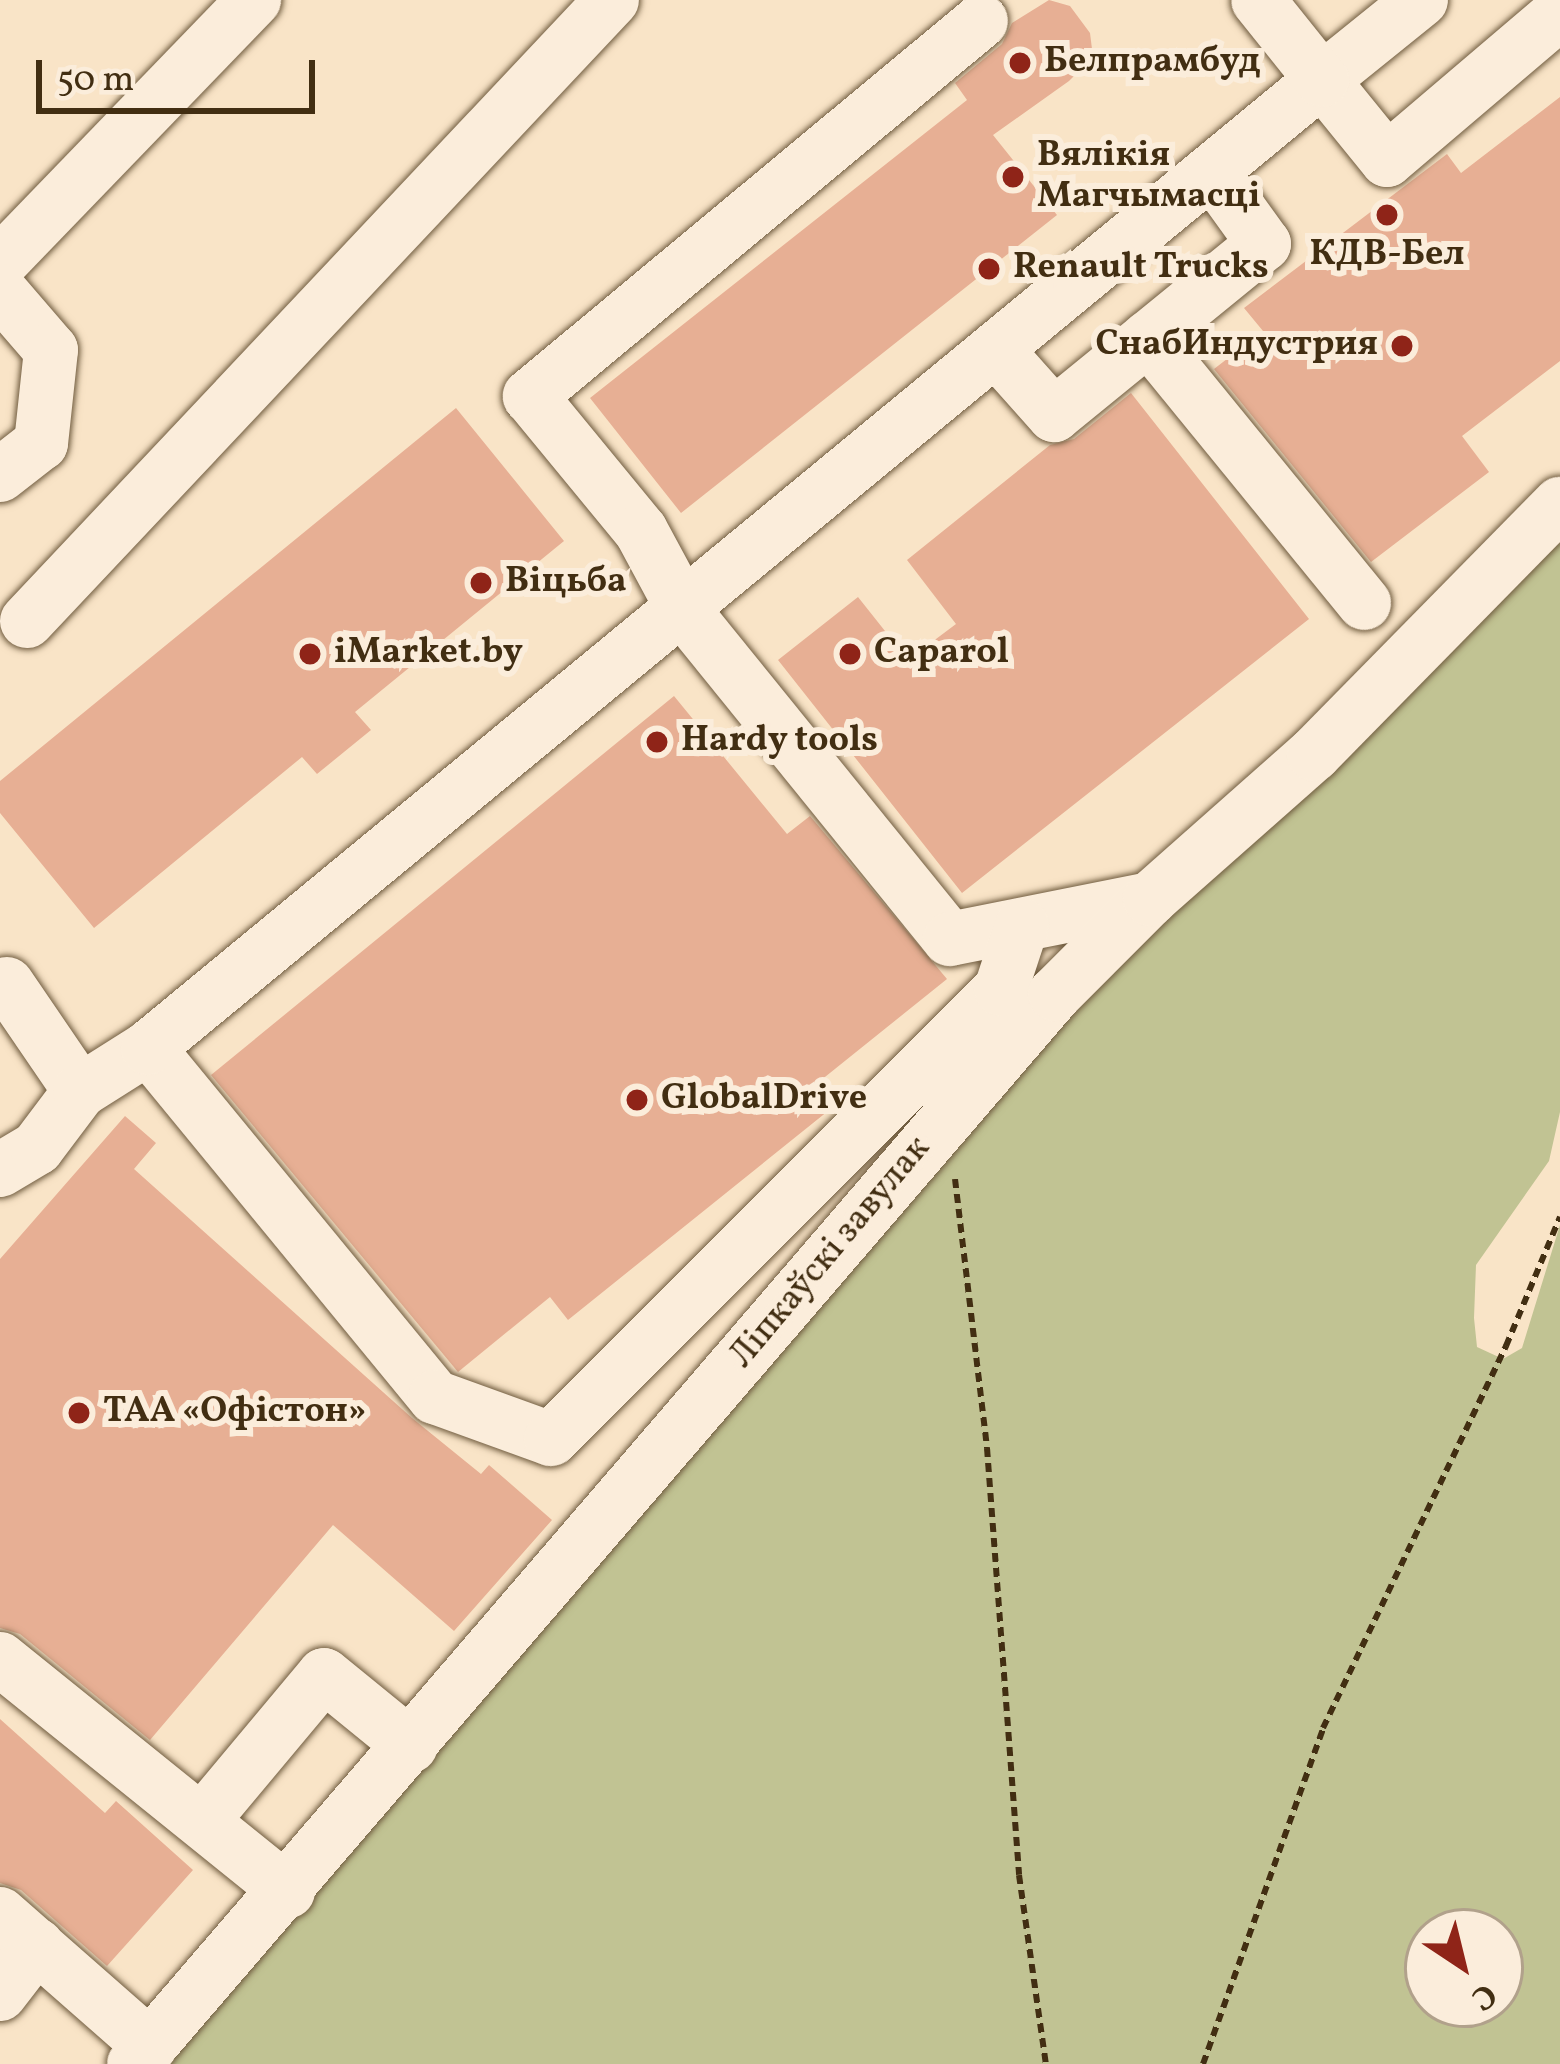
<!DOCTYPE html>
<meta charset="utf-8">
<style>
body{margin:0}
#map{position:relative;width:1560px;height:2064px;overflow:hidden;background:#f9e4c7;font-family:Vollkorn,serif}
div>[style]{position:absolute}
.green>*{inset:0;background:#c1c393}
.building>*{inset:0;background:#e7af94}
.path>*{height:6px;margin-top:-3px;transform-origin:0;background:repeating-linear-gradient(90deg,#422e12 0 9px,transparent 0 15px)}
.roads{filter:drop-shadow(0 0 3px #705c3f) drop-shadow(0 0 3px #705c3f)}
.minor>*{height:54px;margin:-27px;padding:0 27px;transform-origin:27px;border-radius:27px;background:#fbeddb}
.dots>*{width:33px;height:33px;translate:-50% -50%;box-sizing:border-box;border:6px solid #fbeddb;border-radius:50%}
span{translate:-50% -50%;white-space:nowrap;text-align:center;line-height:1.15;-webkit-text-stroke:12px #fbeddb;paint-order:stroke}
.poi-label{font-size:36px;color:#422e12;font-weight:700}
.left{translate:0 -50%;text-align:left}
.right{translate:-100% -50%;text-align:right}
.street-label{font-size:36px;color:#422e12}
.north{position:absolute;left:1404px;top:1908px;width:120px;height:120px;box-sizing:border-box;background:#fbeddb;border:3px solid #b1a18b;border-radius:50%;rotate:145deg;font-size:33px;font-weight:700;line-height:48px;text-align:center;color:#422e12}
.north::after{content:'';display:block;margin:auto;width:42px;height:54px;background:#8f2418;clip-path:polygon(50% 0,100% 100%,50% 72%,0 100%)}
.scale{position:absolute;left:36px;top:60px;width:279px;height:54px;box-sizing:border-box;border:6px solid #422e12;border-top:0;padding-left:15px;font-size:36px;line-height:42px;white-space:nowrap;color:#422e12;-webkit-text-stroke:9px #fbeddb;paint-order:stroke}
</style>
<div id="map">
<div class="green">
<div style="clip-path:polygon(evenodd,1560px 543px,1560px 1112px,1549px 1161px,1476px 1265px,1474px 1318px,1477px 1347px,1503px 1359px,1522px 1348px,1560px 1225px,1560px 2064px,150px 2064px,1118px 944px,1560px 543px,1428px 1932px,1500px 1932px,1500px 2004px,1428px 2004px,1428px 1932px)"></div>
</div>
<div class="building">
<div style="clip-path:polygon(1049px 0,1070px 6px,1090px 33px,1093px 57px,1069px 81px,993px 135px,1057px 215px,681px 513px,590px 398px,967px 100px,955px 83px,1002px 44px,1012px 23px)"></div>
<div style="clip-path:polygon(1560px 97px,1560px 361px,1462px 436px,1489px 472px,1371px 562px,1214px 369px,1263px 331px,1244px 308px,1447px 154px,1461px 173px)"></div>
<div style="clip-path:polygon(1131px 393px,1309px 619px,962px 893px,778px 660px,858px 597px,908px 660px,956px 624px,907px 560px,1050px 445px,1074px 439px)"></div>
<div style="clip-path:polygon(456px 408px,564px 541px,355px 712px,371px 730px,317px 774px,302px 757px,94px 928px,0 813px,0 781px)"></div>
<div style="clip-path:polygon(674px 696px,787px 834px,810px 816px,947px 979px,810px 1089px,828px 1111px,568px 1320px,550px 1297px,458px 1372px,211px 1075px)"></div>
<div style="clip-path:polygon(125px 1116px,156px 1143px,134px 1169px,412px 1418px,481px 1474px,489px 1465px,552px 1520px,454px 1631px,333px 1525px,150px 1740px,20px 1634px,0 1628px,0 1259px)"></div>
<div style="clip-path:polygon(0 1719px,105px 1813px,116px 1801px,193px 1870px,107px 1966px,21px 1890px,0 1883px)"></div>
</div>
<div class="path">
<div style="left:955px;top:1179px;width:271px;rotate:83.2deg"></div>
<div style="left:987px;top:1448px;width:428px;rotate:85.7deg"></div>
<div style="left:1019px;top:1875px;width:191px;rotate:81.9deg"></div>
<div style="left:1203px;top:2064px;width:357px;rotate:-70.3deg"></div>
<div style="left:1323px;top:1728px;width:424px;rotate:-64.4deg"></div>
<div style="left:1506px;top:1346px;width:140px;rotate:-67.3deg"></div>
</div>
<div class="roads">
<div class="minor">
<div style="left:1421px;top:0;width:127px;rotate:141.1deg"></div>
<div style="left:1322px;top:80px;width:103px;rotate:50.9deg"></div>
<div style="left:1387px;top:160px;width:227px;rotate:-40.4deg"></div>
<div style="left:981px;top:21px;width:587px;rotate:140.26deg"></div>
<div style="left:530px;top:396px;width:175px;rotate:50.6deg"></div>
<div style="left:641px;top:531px;width:91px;rotate:61.7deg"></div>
<div style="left:684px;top:611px;width:422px;rotate:51deg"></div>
<div style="left:950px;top:939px;width:204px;rotate:-11.3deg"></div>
<div style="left:0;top:263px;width:366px;rotate:-46deg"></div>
<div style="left:0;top:291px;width:78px;rotate:49.2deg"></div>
<div style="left:51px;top:350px;width:94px;rotate:96.1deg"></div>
<div style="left:41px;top:443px;width:52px;rotate:142deg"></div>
<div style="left:1148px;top:338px;width:342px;rotate:50.8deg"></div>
<div style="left:997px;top:351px;width:86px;rotate:48.3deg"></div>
<div style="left:1054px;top:415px;width:271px;rotate:-39.2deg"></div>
<div style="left:1264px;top:244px;width:89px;rotate:-125.8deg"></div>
<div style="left:27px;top:621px;width:853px;rotate:-46.71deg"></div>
<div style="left:7px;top:984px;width:130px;rotate:55.7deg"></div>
<div style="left:148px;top:1048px;width:452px;rotate:50.6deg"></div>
<div style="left:435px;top:1397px;width:123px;rotate:19.9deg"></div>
<div style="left:551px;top:1439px;width:636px;rotate:-45deg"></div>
<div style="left:1001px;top:989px;width:67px;rotate:-71.8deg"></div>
<div style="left:0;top:1170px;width:43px;rotate:-30.7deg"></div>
<div style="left:37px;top:1148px;width:71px;rotate:-53deg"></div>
<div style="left:80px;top:1091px;width:80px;rotate:-32.3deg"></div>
<div style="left:148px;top:1048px;width:1522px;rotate:-39.51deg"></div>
<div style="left:1322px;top:80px;width:102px;rotate:-128.7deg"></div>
<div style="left:0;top:1659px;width:370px;rotate:38.9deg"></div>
<div style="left:202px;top:1821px;width:190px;rotate:-50.1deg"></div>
<div style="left:324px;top:1675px;width:112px;rotate:39.2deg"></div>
<div style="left:0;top:1914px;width:200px;rotate:41.3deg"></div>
<div style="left:0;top:1994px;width:61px;rotate:-52.4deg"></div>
<div style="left:134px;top:2064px;width:1412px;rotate:-49.28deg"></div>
<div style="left:1055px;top:994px;width:134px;rotate:-45deg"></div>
<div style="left:1150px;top:899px;width:219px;rotate:-41.5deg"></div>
<div style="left:1314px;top:754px;width:351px;rotate:-45.5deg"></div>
</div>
</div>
<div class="dots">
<div style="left:1020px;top:63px;background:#8f2418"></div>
<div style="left:1013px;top:177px;background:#8f2418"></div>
<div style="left:1387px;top:215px;background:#8f2418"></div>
<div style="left:989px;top:269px;background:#8f2418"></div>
<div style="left:1402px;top:346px;background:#8f2418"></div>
<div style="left:481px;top:583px;background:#8f2418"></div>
<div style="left:310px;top:654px;background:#8f2418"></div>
<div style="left:850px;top:654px;background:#8f2418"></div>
<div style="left:657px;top:742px;background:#8f2418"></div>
<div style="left:637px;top:1100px;background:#8f2418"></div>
<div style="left:79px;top:1413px;background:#8f2418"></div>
</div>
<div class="poi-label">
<span class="left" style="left:1044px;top:63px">Белпрамбуд</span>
<span class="left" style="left:1037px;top:177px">Вялікія<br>Магчымасці</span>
<span style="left:1387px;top:256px">КДВ-Бел</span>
<span class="left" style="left:1013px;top:269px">Renault Trucks</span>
<span class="right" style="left:1378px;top:346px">СнабИндустрия</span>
<span class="left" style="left:505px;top:583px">Віцьба</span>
<span class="left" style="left:334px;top:654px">iMarket.by</span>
<span class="left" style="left:874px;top:654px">Caparol</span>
<span class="left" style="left:681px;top:742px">Hardy tools</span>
<span class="left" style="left:661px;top:1100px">GlobalDrive</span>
<span class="left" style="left:103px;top:1413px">ТАА «Офістон»</span>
</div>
<div class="street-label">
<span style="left:831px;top:1253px;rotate:-50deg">Ліпкаўскі завулак</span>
</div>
<div class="north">С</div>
<div class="scale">50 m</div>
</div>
